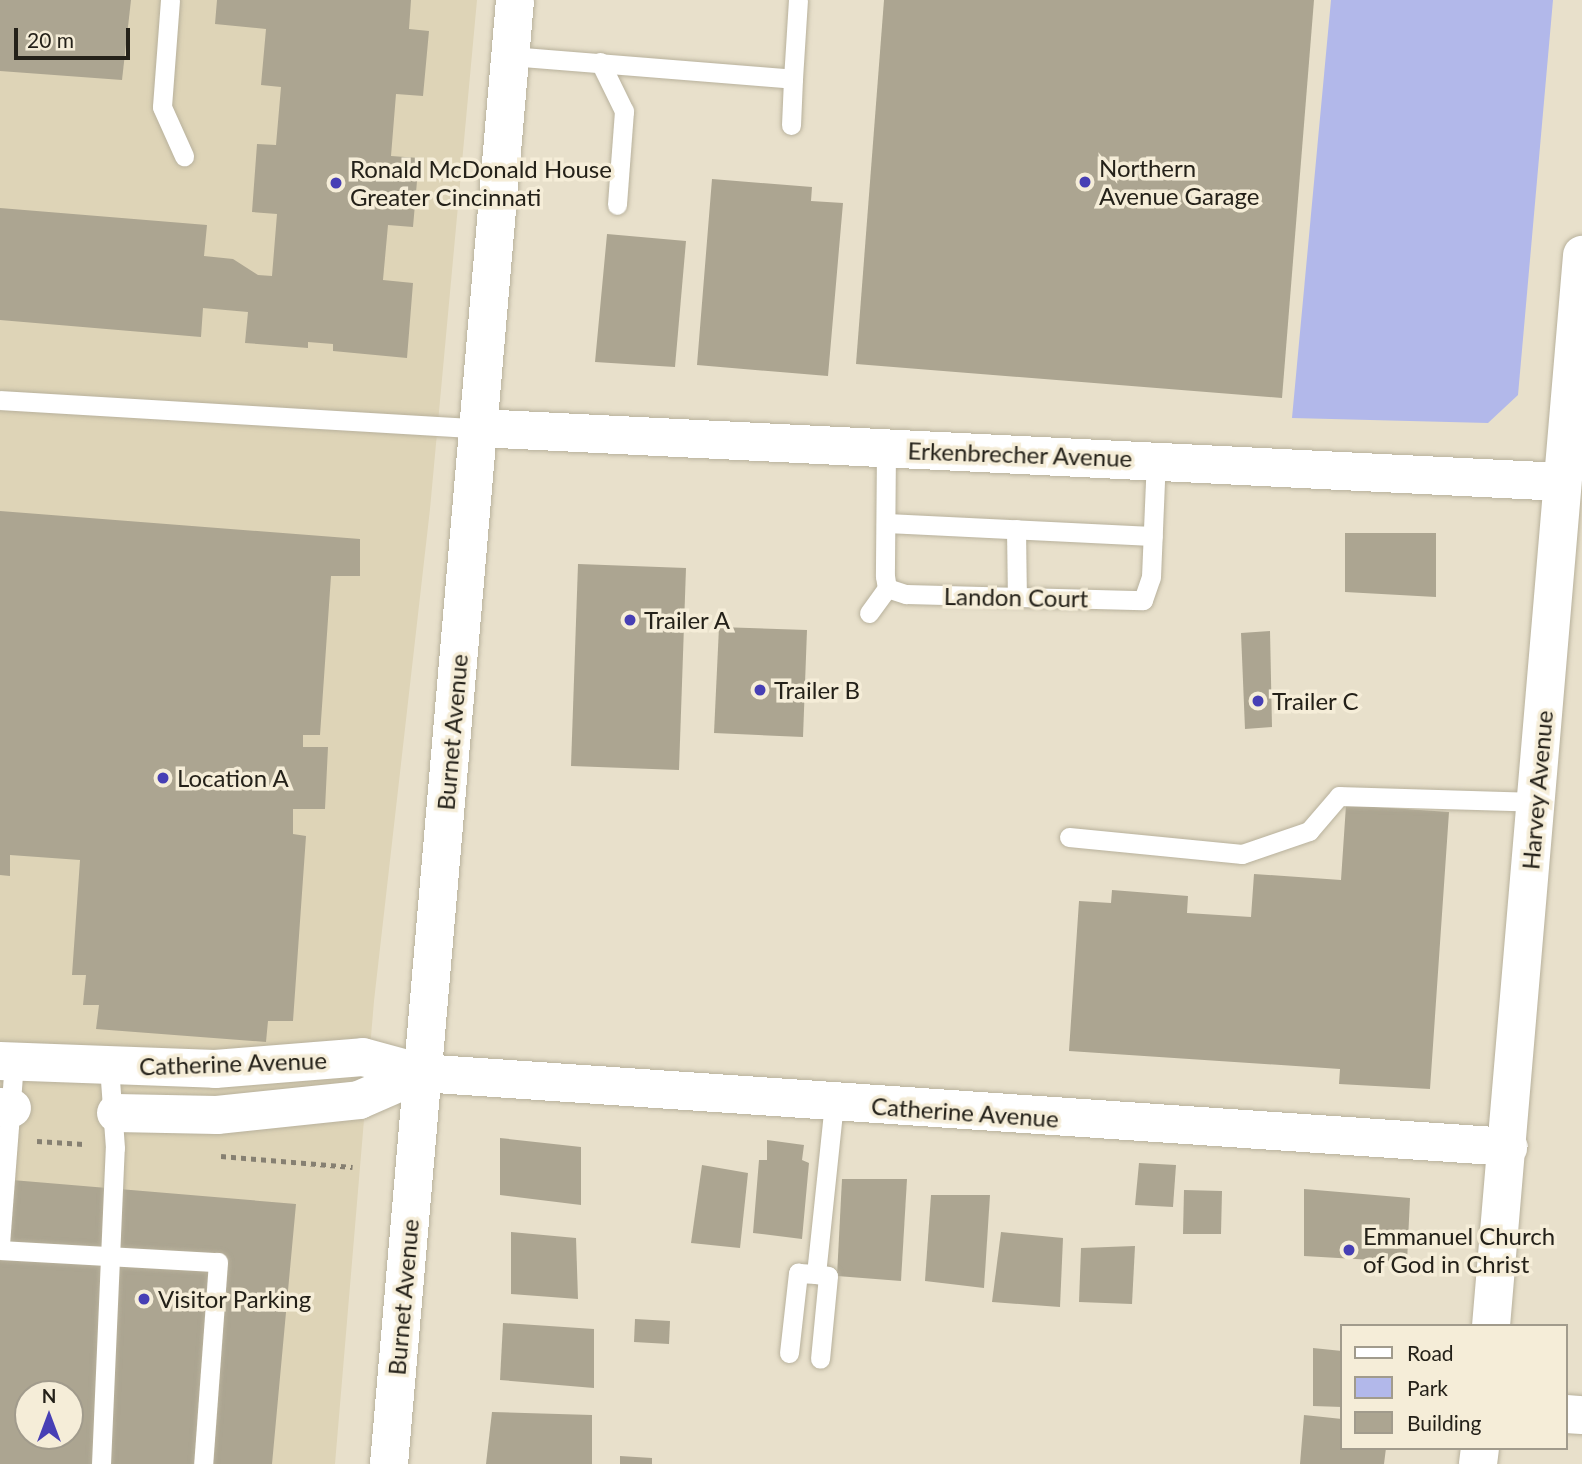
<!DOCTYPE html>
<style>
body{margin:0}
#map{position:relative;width:1582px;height:1464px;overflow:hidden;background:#e8e0cb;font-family:Lato,sans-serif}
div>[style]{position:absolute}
.built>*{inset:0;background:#ded4b7}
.green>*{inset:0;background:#b2b8ea}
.building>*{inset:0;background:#aca591}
.path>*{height:4.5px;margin-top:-2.25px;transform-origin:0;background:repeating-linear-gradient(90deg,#868072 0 5px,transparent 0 10px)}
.roads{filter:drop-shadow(0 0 2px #b8b19c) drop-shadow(0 0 2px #b8b19c)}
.lane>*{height:19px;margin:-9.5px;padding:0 9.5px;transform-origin:9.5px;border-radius:9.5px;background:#fff}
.street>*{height:38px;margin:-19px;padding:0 19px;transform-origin:19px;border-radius:19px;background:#fff}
.secondary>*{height:38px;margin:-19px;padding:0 19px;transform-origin:19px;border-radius:19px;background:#fff}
.dots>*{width:19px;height:19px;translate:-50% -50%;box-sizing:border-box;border:4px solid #f5edd8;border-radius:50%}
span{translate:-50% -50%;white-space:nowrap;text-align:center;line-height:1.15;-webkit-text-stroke:7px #f5edd8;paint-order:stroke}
.poi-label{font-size:24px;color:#242119}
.left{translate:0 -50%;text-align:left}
.street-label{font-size:24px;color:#242119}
.legend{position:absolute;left:1340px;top:1324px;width:228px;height:126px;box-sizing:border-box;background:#f5edd8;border:2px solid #a19b8c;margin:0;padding:9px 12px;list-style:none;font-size:21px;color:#242119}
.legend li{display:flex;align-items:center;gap:14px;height:35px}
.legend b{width:35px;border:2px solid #a19b8c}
.north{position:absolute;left:14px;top:1380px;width:70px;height:70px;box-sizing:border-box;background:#f5edd8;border:2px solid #a19b8c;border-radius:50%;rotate:0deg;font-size:19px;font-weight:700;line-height:28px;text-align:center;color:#242119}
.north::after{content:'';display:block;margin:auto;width:24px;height:32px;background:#473fb5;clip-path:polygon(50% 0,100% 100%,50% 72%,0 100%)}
.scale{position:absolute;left:14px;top:28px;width:116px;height:32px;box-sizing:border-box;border:4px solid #242119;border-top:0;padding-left:9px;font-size:21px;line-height:24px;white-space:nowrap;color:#242119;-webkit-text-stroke:5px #f5edd8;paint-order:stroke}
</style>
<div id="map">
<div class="built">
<div style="clip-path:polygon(evenodd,0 0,477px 0,430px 509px,374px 1001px,335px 1464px,0 1464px,0 0,28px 1394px,70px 1394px,70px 1436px,28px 1436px,28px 1394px)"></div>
</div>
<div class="green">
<div style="clip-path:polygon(1331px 0,1553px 0,1518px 395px,1488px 423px,1292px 418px)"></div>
</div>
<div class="building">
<div style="clip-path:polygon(0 0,131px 0,122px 80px,0 71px)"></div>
<div style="clip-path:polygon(217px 0,411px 0,409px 29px,429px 31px,423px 96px,396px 94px,391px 156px,419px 158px,413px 227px,388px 225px,383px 280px,413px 283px,407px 358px,333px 351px,333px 344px,308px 342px,308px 348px,245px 343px,248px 312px,203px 308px,201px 337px,0 320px,0 208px,207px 225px,204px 256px,233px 259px,258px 275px,272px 276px,277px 214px,252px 212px,257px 144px,276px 145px,281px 87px,261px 85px,266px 29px,215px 24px)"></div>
<div style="clip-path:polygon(884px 0,1314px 0,1282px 398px,856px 364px)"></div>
<div style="clip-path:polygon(712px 179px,812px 187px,811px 201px,843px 203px,828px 376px,697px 365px)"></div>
<div style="clip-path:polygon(607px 234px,686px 241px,675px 367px,595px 362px)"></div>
<div style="clip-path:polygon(0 511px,360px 539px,360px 576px,331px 576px,320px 735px,303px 735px,303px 747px,328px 747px,325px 809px,293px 809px,293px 834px,306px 836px,293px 1021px,268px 1021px,266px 1042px,96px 1029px,99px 1005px,83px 1005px,86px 975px,72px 975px,80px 860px,10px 855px,10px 876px,0 875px)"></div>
<div style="clip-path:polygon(1345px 533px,1436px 533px,1436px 597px,1345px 592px)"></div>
<div style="clip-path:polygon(578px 564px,686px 568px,679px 770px,571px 766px)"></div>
<div style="clip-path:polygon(719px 627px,807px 630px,803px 737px,714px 733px)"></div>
<div style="clip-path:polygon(1270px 631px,1272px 727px,1245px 729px,1241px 633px)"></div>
<div style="clip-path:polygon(1346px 805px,1449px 812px,1430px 1089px,1339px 1084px,1340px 1069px,1069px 1051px,1079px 901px,1111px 903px,1112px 890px,1188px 896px,1187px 913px,1251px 917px,1254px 874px,1341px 880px)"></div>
<div style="clip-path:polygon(500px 1138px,581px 1147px,581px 1205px,500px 1195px)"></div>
<div style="clip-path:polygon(767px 1140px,804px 1145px,802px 1160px,809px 1163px,802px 1239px,753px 1233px,759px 1160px,767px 1160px)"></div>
<div style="clip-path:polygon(1139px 1163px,1176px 1165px,1173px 1207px,1135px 1205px)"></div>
<div style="clip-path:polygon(702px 1165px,748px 1173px,740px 1248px,691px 1243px)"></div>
<div style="clip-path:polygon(evenodd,0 1179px,296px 1204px,272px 1464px,0 1464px,0 1179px,28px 1394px,70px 1394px,70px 1436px,28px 1436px,28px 1394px)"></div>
<div style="clip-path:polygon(842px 1179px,907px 1179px,901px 1281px,837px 1276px)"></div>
<div style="clip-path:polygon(1304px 1189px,1410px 1198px,1407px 1262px,1304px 1256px)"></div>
<div style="clip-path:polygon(1184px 1190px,1222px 1191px,1221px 1234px,1183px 1234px)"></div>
<div style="clip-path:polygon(931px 1195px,990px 1195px,984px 1288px,925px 1281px)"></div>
<div style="clip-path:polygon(511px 1232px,576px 1238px,578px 1299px,511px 1294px)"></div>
<div style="clip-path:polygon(1001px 1232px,1063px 1238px,1060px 1307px,992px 1302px)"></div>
<div style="clip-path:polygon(1135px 1246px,1132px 1304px,1079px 1302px,1081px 1248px)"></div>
<div style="clip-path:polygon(635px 1319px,670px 1321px,669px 1344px,634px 1342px)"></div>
<div style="clip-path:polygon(503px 1323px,594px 1329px,594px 1388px,500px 1380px)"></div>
<div style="clip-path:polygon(1313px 1348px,1342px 1351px,1342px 1407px,1313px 1406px)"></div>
<div style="clip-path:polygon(492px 1412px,592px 1415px,592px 1464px,486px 1464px)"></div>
<div style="clip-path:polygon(1304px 1415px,1342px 1419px,1342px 1448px,1386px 1448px,1384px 1464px,1300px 1464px)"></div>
<div style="clip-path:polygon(620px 1456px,652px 1458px,652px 1464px,620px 1464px)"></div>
</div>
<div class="path">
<div style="left:37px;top:1141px;width:47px;rotate:3.7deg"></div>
<div style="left:221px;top:1156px;width:132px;rotate:4.8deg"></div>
</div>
<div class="roads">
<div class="lane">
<div style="left:170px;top:0;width:107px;rotate:94.3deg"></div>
<div style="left:162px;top:107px;width:54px;rotate:65.8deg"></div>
<div style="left:510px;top:56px;width:284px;rotate:4.6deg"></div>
<div style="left:793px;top:79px;width:79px;rotate:-86.4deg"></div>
<div style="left:600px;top:62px;width:55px;rotate:63.9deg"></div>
<div style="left:624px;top:111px;width:94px;rotate:94.3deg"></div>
<div style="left:791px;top:125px;width:46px;rotate:-87.5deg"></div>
<div style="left:0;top:400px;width:479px;rotate:3.4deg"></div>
<div style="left:886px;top:449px;width:127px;rotate:90.5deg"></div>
<div style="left:885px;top:576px;width:12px;rotate:81deg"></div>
<div style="left:887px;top:588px;width:20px;rotate:18deg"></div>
<div style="left:906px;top:594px;width:237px;rotate:1.5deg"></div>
<div style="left:1143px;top:600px;width:24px;rotate:-71deg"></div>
<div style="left:1151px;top:577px;width:117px;rotate:-87.6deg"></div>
<div style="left:886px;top:523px;width:267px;rotate:2.8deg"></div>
<div style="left:1016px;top:529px;width:68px;rotate:89.2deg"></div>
<div style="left:869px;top:613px;width:31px;rotate:-54deg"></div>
<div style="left:1069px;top:837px;width:174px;rotate:5.6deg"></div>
<div style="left:1242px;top:854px;width:71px;rotate:-18.9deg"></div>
<div style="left:1309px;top:831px;width:46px;rotate:-49.4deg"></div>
<div style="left:1339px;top:796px;width:197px;rotate:1.7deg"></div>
<div style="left:0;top:1244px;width:183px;rotate:-85.6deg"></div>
<div style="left:0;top:1250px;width:218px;rotate:3.2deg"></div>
<div style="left:218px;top:1262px;width:203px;rotate:94.2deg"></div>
<div style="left:816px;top:1274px;width:12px;rotate:9deg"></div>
<div style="left:828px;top:1276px;width:83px;rotate:95.5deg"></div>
<div style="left:789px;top:1353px;width:81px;rotate:-83.6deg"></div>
<div style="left:798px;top:1273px;width:18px;rotate:3deg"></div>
<div style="left:816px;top:1274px;width:171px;rotate:-84deg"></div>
<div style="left:101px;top:1464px;width:316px;rotate:-87.5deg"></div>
<div style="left:115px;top:1148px;width:82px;rotate:-94.2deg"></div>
</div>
<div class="street">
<div style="left:478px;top:428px;width:1085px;rotate:2.85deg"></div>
<div style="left:0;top:1061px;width:215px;rotate:2.1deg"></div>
<div style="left:215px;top:1069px;width:148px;rotate:-4.6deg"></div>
<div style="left:363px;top:1057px;width:60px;rotate:15.4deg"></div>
<div style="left:421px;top:1073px;width:1090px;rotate:3.89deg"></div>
<div style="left:0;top:1107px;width:12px;rotate:5deg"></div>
<div style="left:116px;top:1113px;width:101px;rotate:1.1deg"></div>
<div style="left:217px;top:1115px;width:143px;rotate:-6deg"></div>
<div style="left:359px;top:1100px;width:68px;rotate:-23.5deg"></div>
<div style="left:1491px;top:1326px;width:1075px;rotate:-85.14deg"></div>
<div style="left:1566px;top:1414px;width:16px;rotate:4deg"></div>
<div style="left:1478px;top:1464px;width:16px;rotate:-83deg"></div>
</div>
<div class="secondary">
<div style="left:389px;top:1464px;width:1469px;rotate:-85.08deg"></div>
</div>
</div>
<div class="dots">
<div style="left:1085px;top:182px;background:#473fb5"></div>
<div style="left:336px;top:183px;background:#473fb5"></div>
<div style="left:630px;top:620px;background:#473fb5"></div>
<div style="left:760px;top:690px;background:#473fb5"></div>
<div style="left:1258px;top:701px;background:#473fb5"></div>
<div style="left:163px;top:778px;background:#473fb5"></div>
<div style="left:1349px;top:1250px;background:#473fb5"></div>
<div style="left:144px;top:1299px;background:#473fb5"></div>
</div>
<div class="poi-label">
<span class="left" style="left:1099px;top:182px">Northern<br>Avenue Garage</span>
<span class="left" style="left:350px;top:183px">Ronald McDonald House<br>Greater Cincinnati</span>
<span class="left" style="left:644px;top:620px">Trailer A</span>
<span class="left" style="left:774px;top:690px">Trailer B</span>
<span class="left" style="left:1272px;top:701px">Trailer C</span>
<span class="left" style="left:177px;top:778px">Location A</span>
<span class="left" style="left:1363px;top:1250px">Emmanuel Church<br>of God in Christ</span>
<span class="left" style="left:158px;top:1299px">Visitor Parking</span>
</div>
<div class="street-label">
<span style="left:1020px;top:454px;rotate:2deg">Erkenbrecher Avenue</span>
<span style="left:1016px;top:597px;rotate:1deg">Landon Court</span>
<span style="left:452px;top:732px;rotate:-85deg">Burnet Avenue</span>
<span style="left:1537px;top:790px;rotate:-85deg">Harvey Avenue</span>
<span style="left:233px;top:1063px;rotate:-2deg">Catherine Avenue</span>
<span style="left:965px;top:1112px;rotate:4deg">Catherine Avenue</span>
<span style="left:403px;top:1297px;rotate:-85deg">Burnet Avenue</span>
</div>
<ul class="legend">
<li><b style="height:9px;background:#fff"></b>Road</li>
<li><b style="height:19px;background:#b2b8ea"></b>Park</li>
<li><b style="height:19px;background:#aca591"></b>Building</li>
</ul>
<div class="north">N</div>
<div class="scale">20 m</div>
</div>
